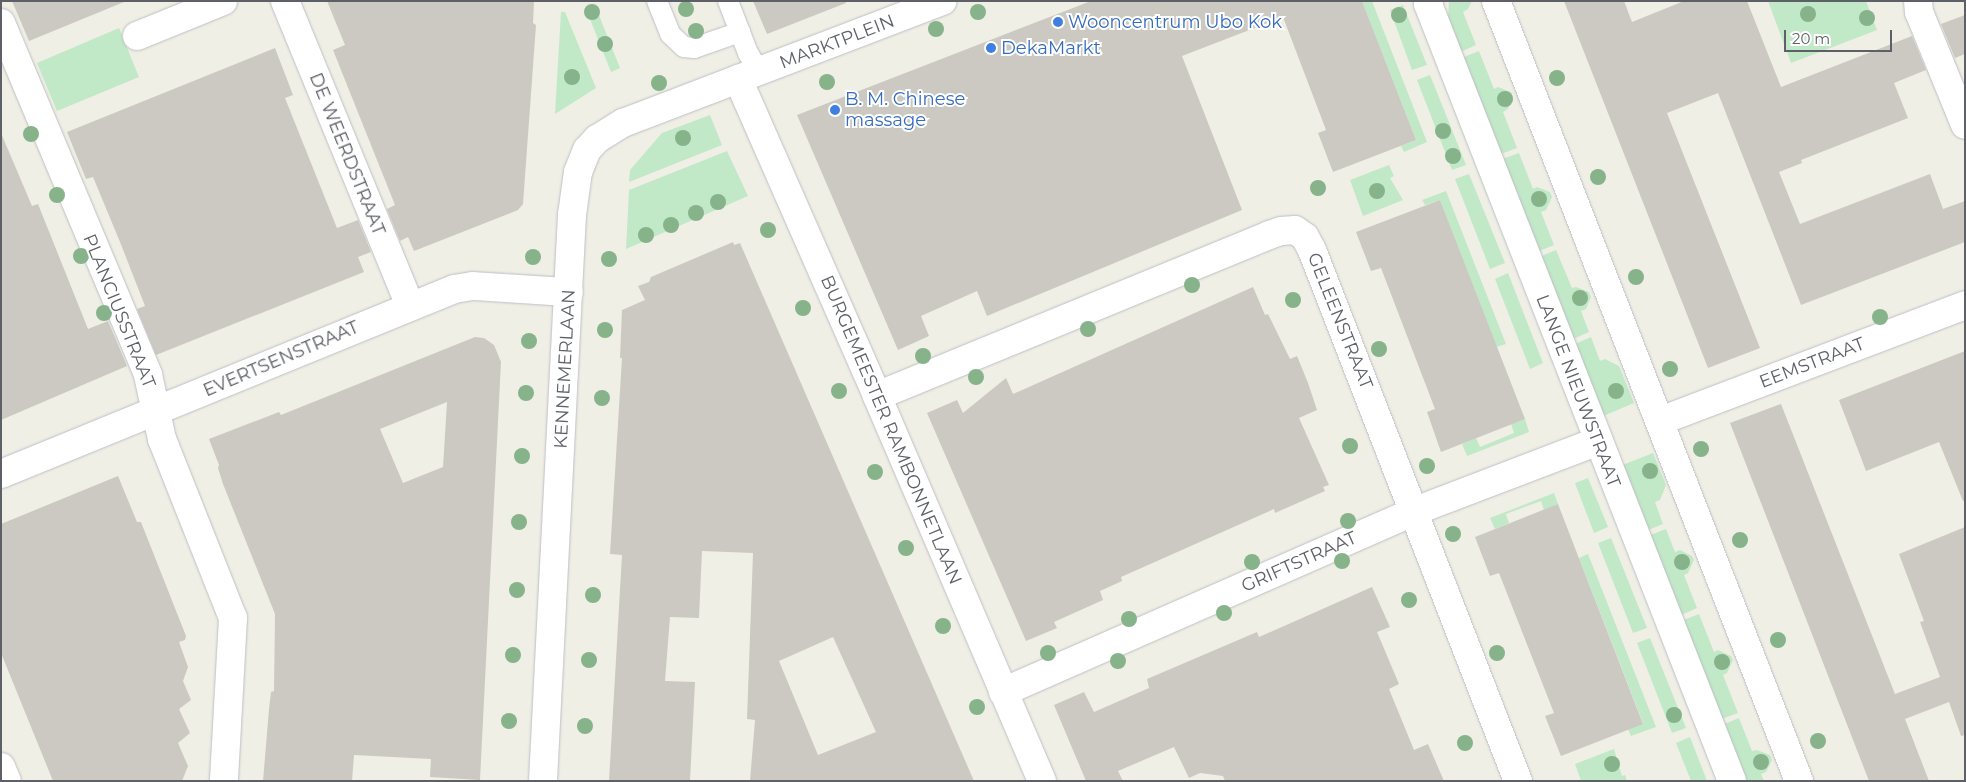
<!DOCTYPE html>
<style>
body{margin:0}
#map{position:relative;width:1966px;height:782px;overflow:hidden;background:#f0efe5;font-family:Montserrat,sans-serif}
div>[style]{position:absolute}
.green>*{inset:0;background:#c1e8c7}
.building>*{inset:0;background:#cbc9c2}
.roads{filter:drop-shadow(0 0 1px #bdbec4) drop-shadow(0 0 1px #bdbec4)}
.lane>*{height:20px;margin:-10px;padding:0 10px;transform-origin:10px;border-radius:10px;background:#fff}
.street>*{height:28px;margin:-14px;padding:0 14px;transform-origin:14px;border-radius:14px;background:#fff}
.secondary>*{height:28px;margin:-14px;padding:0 14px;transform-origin:14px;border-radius:14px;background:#fff}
.trees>*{width:16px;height:16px;margin:-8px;border-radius:50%;background:#86b38a}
.dots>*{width:14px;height:14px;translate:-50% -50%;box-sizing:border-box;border:2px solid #fff;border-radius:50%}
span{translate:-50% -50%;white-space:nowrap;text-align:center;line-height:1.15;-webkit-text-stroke:4px #fff;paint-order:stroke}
.shop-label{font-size:18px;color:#366cbe}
.left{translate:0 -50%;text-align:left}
.street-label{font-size:18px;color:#5d6066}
.frame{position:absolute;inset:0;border:2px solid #5d6066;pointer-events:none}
.scale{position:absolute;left:1784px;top:30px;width:108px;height:22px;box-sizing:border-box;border:2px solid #5d6066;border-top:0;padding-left:6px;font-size:15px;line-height:18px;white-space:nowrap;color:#5d6066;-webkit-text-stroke:4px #fff;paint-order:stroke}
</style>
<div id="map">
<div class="green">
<div style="clip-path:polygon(1362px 1px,1372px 1px,1427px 142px,1404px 152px,1401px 146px,1416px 140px)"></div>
<div style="clip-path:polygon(1449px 1px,1472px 1px,1468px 9px,1463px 12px,1476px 45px,1458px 53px,1448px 20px)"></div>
<div style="clip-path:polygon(1768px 1px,1866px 1px,1877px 30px,1791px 63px)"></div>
<div style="clip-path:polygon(595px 5px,620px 68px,611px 72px,586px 9px)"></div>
<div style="clip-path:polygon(1403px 5px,1427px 65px,1412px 70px,1390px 10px)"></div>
<div style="clip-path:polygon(561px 12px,565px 12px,596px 88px,555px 114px)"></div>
<div style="clip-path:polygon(119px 28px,139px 77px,57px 111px,37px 63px)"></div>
<div style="clip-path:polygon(1479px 51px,1494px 89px,1498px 87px,1511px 92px,1513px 97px,1508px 109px,1503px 112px,1517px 148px,1498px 155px,1461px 58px)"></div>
<div style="clip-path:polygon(1430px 75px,1466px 165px,1452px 170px,1417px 80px)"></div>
<div style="clip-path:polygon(710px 115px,722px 145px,629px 182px,630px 170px,662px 133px)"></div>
<div style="clip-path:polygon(727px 151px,748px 196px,626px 249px,629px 190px)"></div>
<div style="clip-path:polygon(1519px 153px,1533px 189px,1537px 187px,1550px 192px,1552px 197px,1546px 210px,1541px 212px,1554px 245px,1537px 252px,1500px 160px)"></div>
<div style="clip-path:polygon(1389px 165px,1394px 176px,1390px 178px,1403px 200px,1363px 216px,1350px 180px)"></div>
<div style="clip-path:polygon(1469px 174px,1505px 263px,1490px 269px,1455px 179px)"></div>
<div style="clip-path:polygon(1446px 191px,1506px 344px,1496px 347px,1440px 200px,1425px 205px,1422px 200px)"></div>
<div style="clip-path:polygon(1556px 250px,1572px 288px,1576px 287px,1589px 292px,1591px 297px,1586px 309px,1581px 311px,1589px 332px,1571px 340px,1539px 257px)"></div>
<div style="clip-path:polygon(1508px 273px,1543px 363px,1530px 369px,1495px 279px)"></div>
<div style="clip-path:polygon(1591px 337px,1600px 361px,1605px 359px,1619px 366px,1634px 403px,1601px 417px,1573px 345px)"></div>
<div style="clip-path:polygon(1525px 419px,1529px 432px,1467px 456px,1462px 444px,1476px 438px,1480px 447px,1514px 433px,1511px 424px)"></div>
<div style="clip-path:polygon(1653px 453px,1666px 485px,1660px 500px,1655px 502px,1663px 524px,1646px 531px,1620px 466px)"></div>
<div style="clip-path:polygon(1588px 478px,1608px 527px,1594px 533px,1575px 483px)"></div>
<div style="clip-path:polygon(1554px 493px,1558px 504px,1544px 510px,1541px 501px,1506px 514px,1509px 523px,1495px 529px,1490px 518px)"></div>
<div style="clip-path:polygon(1666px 529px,1675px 552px,1680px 550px,1692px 556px,1694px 560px,1688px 573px,1684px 575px,1697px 608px,1679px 616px,1648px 536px)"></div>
<div style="clip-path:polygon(1611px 538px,1647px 628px,1633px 633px,1598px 543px)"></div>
<div style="clip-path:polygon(1588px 554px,1656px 727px,1631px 736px,1628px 729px,1643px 723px,1579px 558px)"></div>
<div style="clip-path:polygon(1699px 614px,1714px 652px,1718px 650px,1731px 656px,1733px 660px,1727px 673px,1723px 675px,1738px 713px,1719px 720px,1681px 621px)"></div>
<div style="clip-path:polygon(1650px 638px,1686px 728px,1672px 733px,1637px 643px)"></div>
<div style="clip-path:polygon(1739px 718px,1752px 751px,1757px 750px,1770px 755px,1772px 760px,1766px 772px,1761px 774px,1764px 781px,1743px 781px,1722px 725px)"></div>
<div style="clip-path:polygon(1690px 737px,1707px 781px,1691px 781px,1676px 743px)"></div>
<div style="clip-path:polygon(1614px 749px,1622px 776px,1625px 775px,1627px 781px,1581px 781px,1575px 764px)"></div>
</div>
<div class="building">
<div style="clip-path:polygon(12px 1px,124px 1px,124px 2px,29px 41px)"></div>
<div style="clip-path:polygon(327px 1px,534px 1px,533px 23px,536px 25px,523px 204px,518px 210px,414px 251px,408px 237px,400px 241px,387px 209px,395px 205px,333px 50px,345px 45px)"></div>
<div style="clip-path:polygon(753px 1px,846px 1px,846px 3px,767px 34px)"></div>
<div style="clip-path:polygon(1091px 1px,1362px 1px,1416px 140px,1333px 172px,1318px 133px,1326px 130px,1283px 17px,1182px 56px,1242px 210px,987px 316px,977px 291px,921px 316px,929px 336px,898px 350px,797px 115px)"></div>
<div style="clip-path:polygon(1564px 1px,1624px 1px,1632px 22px,1684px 1px,1747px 1px,1781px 87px,1912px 36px,1926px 70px,1894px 83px,1908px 118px,1801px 160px,1802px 163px,1779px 172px,1800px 224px,1930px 174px,1943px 209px,1965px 201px,1965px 242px,1801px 305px,1718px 93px,1667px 113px,1760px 348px,1708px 368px)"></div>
<div style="clip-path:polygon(1965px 15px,1965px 54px,1955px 58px,1941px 24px)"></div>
<div style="clip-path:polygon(275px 48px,293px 95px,285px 98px,337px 228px,358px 220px,371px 252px,358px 257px,364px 272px,156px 355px,137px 309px,145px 306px,120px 242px,93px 177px,86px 179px,67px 132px)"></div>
<div style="clip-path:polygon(1px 133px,32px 206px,38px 204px,88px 329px,108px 321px,127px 366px,1px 420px)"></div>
<div style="clip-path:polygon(1440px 200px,1525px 419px,1441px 452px,1427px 412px,1435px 409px,1381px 268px,1371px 271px,1356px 232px)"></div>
<div style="clip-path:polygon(evenodd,733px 242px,734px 245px,740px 243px,974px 781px,750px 781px,755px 720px,747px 719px,753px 553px,702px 551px,699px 618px,670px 617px,665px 681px,695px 682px,690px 781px,609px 781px,622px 555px,610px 554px,622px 358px,620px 358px,622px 310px,645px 300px,638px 286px,649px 282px,651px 277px,733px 242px,833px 637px,876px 732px,818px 755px,779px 661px,833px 637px)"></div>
<div style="clip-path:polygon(1253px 287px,1265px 315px,1268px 314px,1290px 359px,1297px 356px,1308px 383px,1317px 410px,1299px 418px,1329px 485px,1323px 487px,1325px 491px,1275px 513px,1274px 509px,1121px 577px,1122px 581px,1100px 591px,1103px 600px,1054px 622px,1057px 628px,1026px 641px,927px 413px,957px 400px,963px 413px,1006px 378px,1013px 394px)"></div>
<div style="clip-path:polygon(evenodd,475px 337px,484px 338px,494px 345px,501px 362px,480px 780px,430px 777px,431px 759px,354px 755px,352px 781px,263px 781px,269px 709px,271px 692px,274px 691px,275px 614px,223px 484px,218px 468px,219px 465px,209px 439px,279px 412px,281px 415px,475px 337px,447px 402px,443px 467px,403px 483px,380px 429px,447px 402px)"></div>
<div style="clip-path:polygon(1965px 351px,1965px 501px,1963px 501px,1939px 442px,1866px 471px,1839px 400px)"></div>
<div style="clip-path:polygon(1781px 404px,1895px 694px,1940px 677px,1920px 622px,1924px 621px,1899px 554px,1965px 527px,1965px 735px,1961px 736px,1949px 702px,1905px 719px,1929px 781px,1869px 781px,1730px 423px)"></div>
<div style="clip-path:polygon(118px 476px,137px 522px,141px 522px,186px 636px,185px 640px,179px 642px,188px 667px,183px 681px,191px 700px,179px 709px,190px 733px,178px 743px,188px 766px,182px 781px,53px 781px,1px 653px,1px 524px)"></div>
<div style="clip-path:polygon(1558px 504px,1643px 724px,1561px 756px,1545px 716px,1554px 713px,1499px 573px,1490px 576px,1475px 537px)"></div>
<div style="clip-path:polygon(1372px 587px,1390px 627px,1377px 632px,1399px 684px,1389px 689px,1414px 750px,1428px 744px,1444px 781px,1225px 781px,1223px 776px,1200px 773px,1189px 778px,1174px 747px,1118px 771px,1123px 781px,1086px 781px,1054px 705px,1084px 692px,1094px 712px,1149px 688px,1147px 679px,1257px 632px,1259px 637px)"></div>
</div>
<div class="roads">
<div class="lane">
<div style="left:657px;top:1px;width:35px;rotate:68deg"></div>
<div style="left:670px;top:34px;width:19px;rotate:43deg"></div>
<div style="left:684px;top:47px;width:10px;rotate:6deg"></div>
<div style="left:694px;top:48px;width:49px;rotate:-19.2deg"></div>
<div style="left:728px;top:1px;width:56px;rotate:69deg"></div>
<div style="left:748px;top:53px;width:21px;rotate:59deg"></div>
</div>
<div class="street">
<div style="left:285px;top:1px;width:330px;rotate:67.7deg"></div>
<div style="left:1429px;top:1px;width:3px;rotate:108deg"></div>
<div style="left:1428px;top:4px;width:834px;rotate:68.63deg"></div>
<div style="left:1918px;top:1px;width:11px;rotate:85deg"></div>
<div style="left:1919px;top:12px;width:122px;rotate:67.8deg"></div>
<div style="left:1px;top:23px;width:381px;rotate:67.3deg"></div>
<div style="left:148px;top:375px;width:66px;rotate:77.7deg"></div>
<div style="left:162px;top:439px;width:193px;rotate:68.4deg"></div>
<div style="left:233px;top:618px;width:163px;rotate:93.2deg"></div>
<div style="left:137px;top:36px;width:93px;rotate:-22.1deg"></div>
<div style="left:738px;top:79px;width:346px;rotate:66.3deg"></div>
<div style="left:877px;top:396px;width:419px;rotate:66.8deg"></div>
<div style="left:877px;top:396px;width:424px;rotate:-22.3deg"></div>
<div style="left:1269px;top:235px;width:13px;rotate:-18deg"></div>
<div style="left:1281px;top:231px;width:14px;rotate:-4deg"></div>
<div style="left:1295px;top:230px;width:12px;rotate:35deg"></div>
<div style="left:1305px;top:237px;width:15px;rotate:62deg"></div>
<div style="left:1312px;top:250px;width:570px;rotate:68.8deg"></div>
<div style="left:1660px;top:421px;width:326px;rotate:-20.8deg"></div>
<div style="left:1px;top:474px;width:489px;rotate:-22.2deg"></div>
<div style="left:454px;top:289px;width:19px;rotate:-9deg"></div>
<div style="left:473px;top:286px;width:96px;rotate:3.6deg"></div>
<div style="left:1003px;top:692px;width:450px;rotate:-23.7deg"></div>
<div style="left:1415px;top:511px;width:196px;rotate:-20.9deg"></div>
<div style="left:1px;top:767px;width:15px;rotate:67deg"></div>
<div style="left:543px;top:781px;width:567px;rotate:-87.07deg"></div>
<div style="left:572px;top:215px;width:43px;rotate:-82.1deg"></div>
<div style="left:578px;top:172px;width:24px;rotate:-68deg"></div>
<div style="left:587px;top:150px;width:15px;rotate:-48deg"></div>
<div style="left:597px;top:139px;width:31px;rotate:-32deg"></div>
<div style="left:623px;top:123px;width:342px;rotate:-20.9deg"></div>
</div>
<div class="secondary">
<div style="left:1496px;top:1px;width:837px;rotate:68.77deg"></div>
</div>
</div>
<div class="trees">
<div style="left:686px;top:9px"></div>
<div style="left:592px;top:12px"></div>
<div style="left:978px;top:12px"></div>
<div style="left:1808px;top:14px"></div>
<div style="left:1399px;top:15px"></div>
<div style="left:1867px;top:18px"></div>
<div style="left:936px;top:29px"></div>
<div style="left:696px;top:31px"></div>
<div style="left:605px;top:44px"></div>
<div style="left:572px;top:77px"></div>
<div style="left:1557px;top:78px"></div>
<div style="left:827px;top:82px"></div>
<div style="left:659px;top:83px"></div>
<div style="left:1505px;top:99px"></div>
<div style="left:1443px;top:131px"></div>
<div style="left:31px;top:134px"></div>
<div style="left:683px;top:138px"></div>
<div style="left:1453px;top:156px"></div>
<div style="left:1598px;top:177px"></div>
<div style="left:1318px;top:188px"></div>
<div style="left:1377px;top:191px"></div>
<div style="left:57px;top:195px"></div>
<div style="left:1539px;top:199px"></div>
<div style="left:718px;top:202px"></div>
<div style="left:696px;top:213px"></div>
<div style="left:671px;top:225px"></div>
<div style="left:768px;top:230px"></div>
<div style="left:646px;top:235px"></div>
<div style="left:81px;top:256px"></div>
<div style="left:533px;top:257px"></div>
<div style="left:609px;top:259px"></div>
<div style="left:1636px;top:277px"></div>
<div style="left:1192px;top:285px"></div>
<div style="left:1580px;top:298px"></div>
<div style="left:1293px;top:300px"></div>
<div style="left:803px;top:308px"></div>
<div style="left:104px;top:313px"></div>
<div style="left:1880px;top:317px"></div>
<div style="left:1088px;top:329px"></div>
<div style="left:605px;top:330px"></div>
<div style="left:529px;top:341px"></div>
<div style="left:1379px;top:349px"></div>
<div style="left:923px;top:356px"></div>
<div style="left:1670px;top:369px"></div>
<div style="left:976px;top:377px"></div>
<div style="left:839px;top:391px"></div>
<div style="left:1616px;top:391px"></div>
<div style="left:526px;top:393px"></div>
<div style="left:602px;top:398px"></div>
<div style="left:1350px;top:446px"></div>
<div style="left:1701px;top:449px"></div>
<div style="left:522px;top:456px"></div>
<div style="left:1427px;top:466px"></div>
<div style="left:1650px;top:471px"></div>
<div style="left:875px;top:472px"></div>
<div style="left:1348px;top:521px"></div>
<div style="left:519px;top:522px"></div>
<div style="left:1453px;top:534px"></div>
<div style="left:1740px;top:540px"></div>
<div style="left:906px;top:548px"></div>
<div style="left:1342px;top:561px"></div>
<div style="left:1252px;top:562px"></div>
<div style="left:1682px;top:562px"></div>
<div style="left:517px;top:590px"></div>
<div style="left:593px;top:595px"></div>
<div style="left:1409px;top:600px"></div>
<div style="left:1224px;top:613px"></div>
<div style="left:1129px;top:619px"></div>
<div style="left:943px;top:626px"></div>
<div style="left:1778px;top:640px"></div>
<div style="left:1048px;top:653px"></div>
<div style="left:1497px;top:653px"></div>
<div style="left:513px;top:655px"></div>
<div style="left:589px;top:660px"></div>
<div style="left:1118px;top:661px"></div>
<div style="left:1722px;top:662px"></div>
<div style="left:977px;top:707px"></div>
<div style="left:1674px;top:715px"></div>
<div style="left:509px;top:721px"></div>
<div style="left:585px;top:726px"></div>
<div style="left:1818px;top:741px"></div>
<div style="left:1465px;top:743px"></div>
<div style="left:1761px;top:762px"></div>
<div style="left:1612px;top:764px"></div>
</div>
<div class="dots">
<div style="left:1058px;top:22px;background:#3f7fe0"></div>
<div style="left:991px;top:48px;background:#3f7fe0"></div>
<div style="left:835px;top:110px;background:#3f7fe0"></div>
</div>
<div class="shop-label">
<span class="left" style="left:1068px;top:22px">Wooncentrum Ubo Kok</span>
<span class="left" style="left:1001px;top:48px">DekaMarkt</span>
<span class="left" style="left:845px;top:110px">B. M. Chinese<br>massage</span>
</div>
<div class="street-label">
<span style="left:837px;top:42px;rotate:-21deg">MARKTPLEIN</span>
<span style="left:347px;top:154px;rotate:68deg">DE WEERDSTRAAT</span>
<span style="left:119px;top:311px;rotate:68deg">PLANCIUSSTRAAT</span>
<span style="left:1340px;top:321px;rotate:68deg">GELEENSTRAAT</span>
<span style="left:281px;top:359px;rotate:-23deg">EVERTSENSTRAAT</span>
<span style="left:1812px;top:363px;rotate:-21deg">EEMSTRAAT</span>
<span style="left:565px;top:369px;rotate:-87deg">KENNEMERLAAN</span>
<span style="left:1578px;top:391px;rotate:69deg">LANGE NIEUWSTRAAT</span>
<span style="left:891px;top:430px;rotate:67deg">BURGEMEESTER RAMBONNETLAAN</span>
<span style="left:1299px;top:562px;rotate:-24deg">GRIFTSTRAAT</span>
</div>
<div class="frame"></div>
<div class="scale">20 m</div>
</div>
